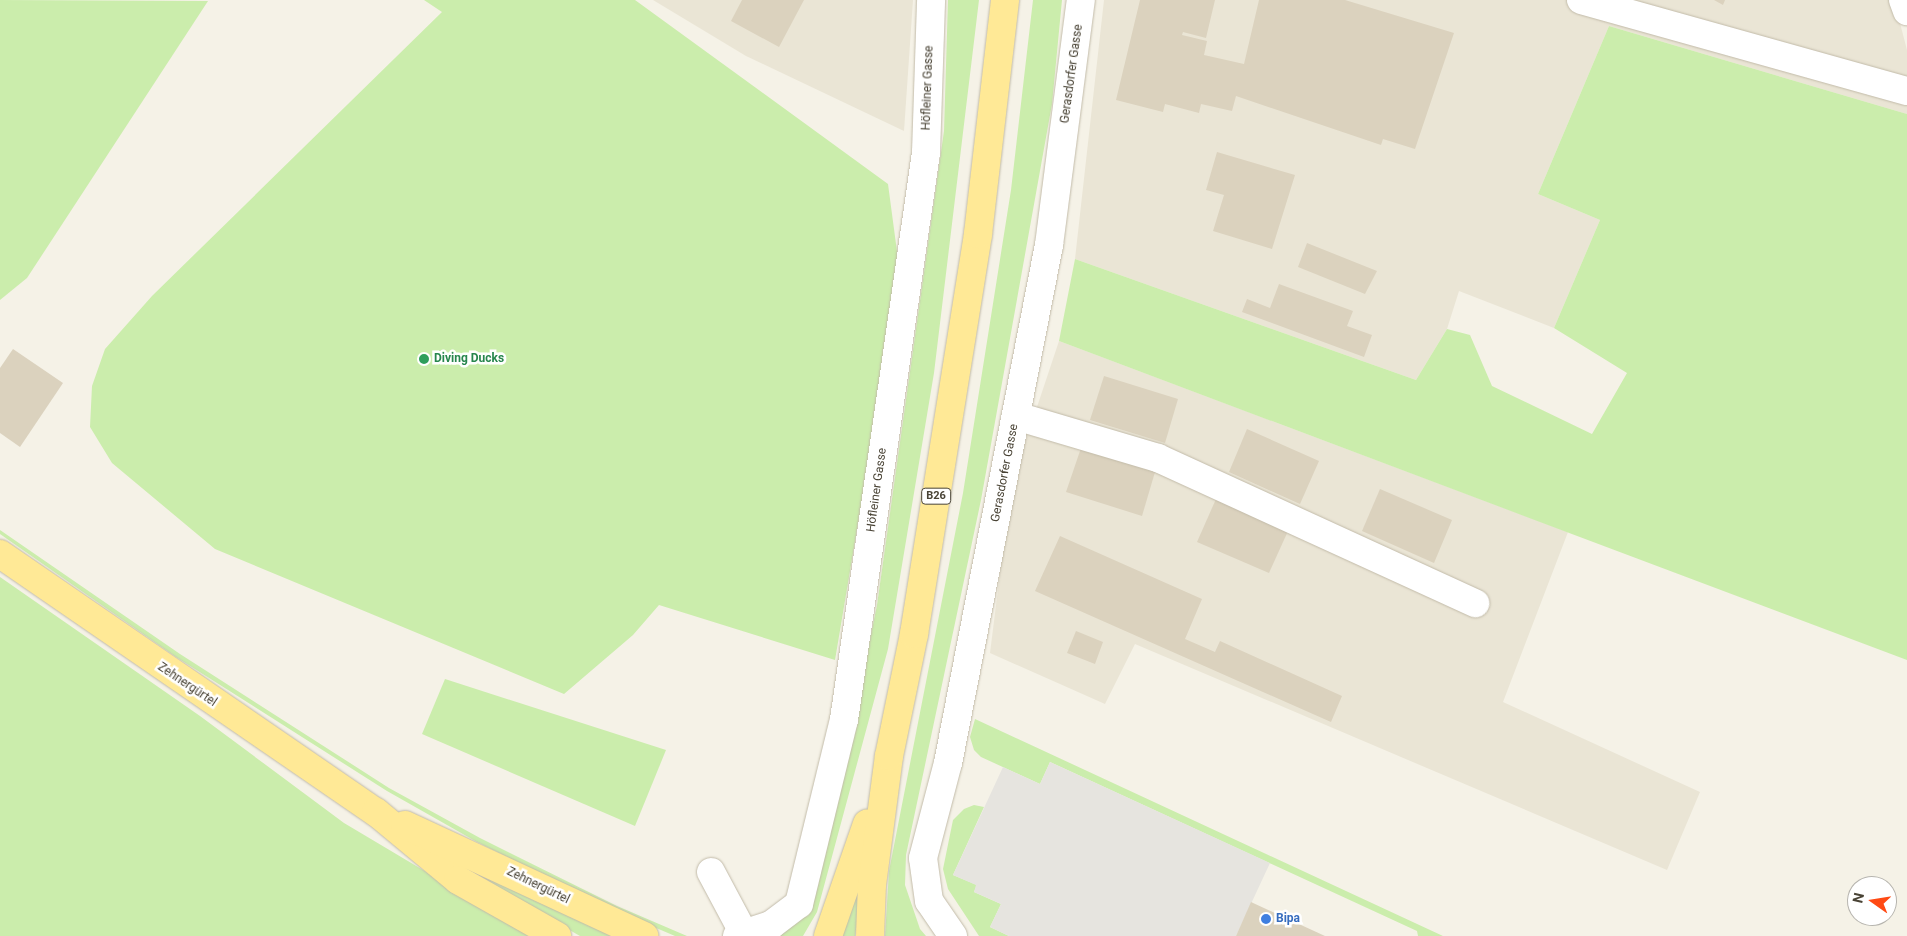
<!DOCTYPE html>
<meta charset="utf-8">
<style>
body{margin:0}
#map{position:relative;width:1907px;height:936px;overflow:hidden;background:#f5f2e7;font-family:Roboto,sans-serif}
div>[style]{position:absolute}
.residential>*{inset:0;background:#eae5d5}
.green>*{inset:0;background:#cbedac}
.parking>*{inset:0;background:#e6e4df}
.building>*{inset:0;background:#dbd2be}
.roads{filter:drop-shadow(0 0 1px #c2bba9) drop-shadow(0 0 1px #c2bba9)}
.minor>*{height:28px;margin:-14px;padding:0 14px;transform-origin:14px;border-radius:14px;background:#fff}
.major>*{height:28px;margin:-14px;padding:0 14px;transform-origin:14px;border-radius:14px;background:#ffe996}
.dots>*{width:14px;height:14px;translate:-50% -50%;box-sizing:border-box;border:2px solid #fff;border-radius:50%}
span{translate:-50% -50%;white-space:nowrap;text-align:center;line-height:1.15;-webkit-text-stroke:5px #fff;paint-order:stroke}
.shield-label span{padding:1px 4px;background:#fff;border:1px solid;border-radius:4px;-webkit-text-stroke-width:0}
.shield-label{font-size:11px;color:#494335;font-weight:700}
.street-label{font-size:12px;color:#494335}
.leisure-label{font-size:12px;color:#27864d;font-weight:700}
.left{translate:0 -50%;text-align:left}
.shop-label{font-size:12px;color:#366cbe;font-weight:700}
.north{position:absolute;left:1847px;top:876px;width:50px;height:50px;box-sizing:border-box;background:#fff;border:1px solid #b6b4ae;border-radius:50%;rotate:283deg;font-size:14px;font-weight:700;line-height:20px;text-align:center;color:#494335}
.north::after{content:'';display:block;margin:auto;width:18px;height:22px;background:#ff4a14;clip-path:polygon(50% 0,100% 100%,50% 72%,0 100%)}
</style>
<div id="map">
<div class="residential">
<div style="clip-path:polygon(653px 0,913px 0,904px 131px,746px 56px)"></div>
<div style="clip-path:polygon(1104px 0,1894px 0,1907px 50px,1907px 114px,1609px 26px,1538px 194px,1600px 220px,1554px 328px,1459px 291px,1447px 329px,1416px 380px,1075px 259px)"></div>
<div style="clip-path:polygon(1059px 341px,1568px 532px,1503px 702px,1700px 792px,1667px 870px,1135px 644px,1105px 704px,990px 653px,1011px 485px)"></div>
</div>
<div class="green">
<div style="clip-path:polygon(0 0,208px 1px,27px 278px,0 300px)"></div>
<div style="clip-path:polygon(424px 0,635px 0,888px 184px,900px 274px,835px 660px,659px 605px,633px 635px,564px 694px,215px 549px,112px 463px,90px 427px,92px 386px,105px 349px,152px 296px,442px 12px)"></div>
<div style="clip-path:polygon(948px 0,979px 0,934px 373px,888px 649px,817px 912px,803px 936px,771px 936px,843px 771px,877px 605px,944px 131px)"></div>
<div style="clip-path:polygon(1033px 0,1062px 0,1052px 104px,981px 500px,906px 855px,905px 885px,920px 929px,926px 936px,885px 936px,889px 871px,963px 493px,1011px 190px)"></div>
<div style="clip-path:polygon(1609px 26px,1907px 114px,1907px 660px,1059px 341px,1075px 259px,1416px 380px,1447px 329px,1470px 335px,1492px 386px,1592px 434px,1627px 373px,1554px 328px,1600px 220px,1538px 194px)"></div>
<div style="clip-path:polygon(0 530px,180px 654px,389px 788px,480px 838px,617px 906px,687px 936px,675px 936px,614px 910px,477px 842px,387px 791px,176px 657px,0 534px)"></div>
<div style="clip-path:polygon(0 577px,200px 716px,344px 823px,534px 936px,0 936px)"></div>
<div style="clip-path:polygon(445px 679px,666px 750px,635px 826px,422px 734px)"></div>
<div style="clip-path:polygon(975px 719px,1443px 936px,1418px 936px,1417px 931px,1050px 762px,1040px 784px,981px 757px,974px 750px,970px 737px)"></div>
<div style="clip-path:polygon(974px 805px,984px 807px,953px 875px,977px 885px,974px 892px,1001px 904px,990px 927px,1009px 936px,979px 936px,948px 889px,943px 869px,953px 820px,964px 809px)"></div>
<div style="clip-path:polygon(869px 852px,855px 936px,837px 936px)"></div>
<div style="clip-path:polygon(466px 864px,617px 936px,580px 936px,463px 869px)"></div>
</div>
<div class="parking">
<div style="clip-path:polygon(1050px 762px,1270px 863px,1236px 936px,1009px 936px,990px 927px,1001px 904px,974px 892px,976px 885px,953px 875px,1003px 767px,1040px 784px)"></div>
</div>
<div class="building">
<div style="clip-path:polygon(742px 0,804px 0,779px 47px,731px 21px)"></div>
<div style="clip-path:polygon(1140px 0,1215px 0,1206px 38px,1183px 32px,1182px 35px,1207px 41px,1204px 55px,1244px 64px,1259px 0,1345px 0,1454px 33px,1415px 149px,1383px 139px,1381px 145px,1236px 96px,1232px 111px,1201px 104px,1199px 113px,1165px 104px,1163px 112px,1116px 100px)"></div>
<div style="clip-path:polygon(1714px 0,1725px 0,1723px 5px)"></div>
<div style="clip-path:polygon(1217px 152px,1295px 175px,1272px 249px,1213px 231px,1224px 195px,1206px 190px)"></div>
<div style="clip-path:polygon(1307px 243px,1377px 271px,1365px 294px,1298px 267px)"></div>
<div style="clip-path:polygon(1279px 284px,1353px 311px,1347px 326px,1372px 335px,1364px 357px,1242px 312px,1247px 299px,1270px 308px)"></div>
<div style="clip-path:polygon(13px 349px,63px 383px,20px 447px,0 433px,0 368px)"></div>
<div style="clip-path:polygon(1104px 376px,1178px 399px,1165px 443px,1090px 420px)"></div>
<div style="clip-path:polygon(1247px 429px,1319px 461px,1300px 504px,1229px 472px)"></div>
<div style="clip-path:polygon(1081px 448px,1155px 472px,1142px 516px,1066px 492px)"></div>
<div style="clip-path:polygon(1380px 489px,1452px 520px,1434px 563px,1362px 531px)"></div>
<div style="clip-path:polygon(1216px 499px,1288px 531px,1269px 573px,1197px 542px)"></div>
<div style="clip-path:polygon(1060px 536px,1202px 599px,1185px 639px,1215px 652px,1220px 641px,1342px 696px,1331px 722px,1035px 591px)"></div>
<div style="clip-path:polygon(1076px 631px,1103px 642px,1095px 664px,1067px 653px)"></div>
<div style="clip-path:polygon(1251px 902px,1325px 936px,1236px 936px)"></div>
</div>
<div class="roads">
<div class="minor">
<div style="left:1581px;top:0;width:338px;rotate:15.6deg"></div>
<div style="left:1903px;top:0;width:12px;rotate:70deg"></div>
<div style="left:1016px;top:416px;width:148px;rotate:16.5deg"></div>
<div style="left:1158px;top:458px;width:349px;rotate:24.6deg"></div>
<div style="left:711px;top:872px;width:68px;rotate:61.9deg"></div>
<div style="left:737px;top:936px;width:36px;rotate:-18deg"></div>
<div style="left:771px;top:925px;width:35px;rotate:-37deg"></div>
<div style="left:799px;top:904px;width:189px;rotate:-76.3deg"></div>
<div style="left:844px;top:720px;width:573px;rotate:-81.77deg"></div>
<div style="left:926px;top:153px;width:153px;rotate:-88.1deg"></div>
<div style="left:953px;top:936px;width:42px;rotate:-124.4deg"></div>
<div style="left:929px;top:901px;width:43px;rotate:-97.9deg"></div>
<div style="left:923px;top:858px;width:98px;rotate:-75.3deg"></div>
<div style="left:948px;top:763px;width:528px;rotate:-78.97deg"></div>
<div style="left:1049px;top:245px;width:247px;rotate:-82.6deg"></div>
</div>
<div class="major">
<div style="left:0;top:554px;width:456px;rotate:34.5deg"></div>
<div style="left:376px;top:812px;width:107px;rotate:39.7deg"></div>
<div style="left:458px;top:880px;width:114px;rotate:29.5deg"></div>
<div style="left:405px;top:825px;width:264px;rotate:24.9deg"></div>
<div style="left:828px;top:936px;width:119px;rotate:-70.8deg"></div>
<div style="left:870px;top:936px;width:51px;rotate:-87.8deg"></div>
<div style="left:872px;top:885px;width:130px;rotate:-82.5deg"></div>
<div style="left:889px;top:756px;width:125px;rotate:-78.4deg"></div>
<div style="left:914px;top:634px;width:405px;rotate:-80.9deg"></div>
<div style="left:978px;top:234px;width:236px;rotate:-83.4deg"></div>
</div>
</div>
<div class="dots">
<div style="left:424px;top:359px;background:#2e9e5b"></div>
<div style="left:1266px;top:919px;background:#3f7fe0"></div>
</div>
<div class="shield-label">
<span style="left:936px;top:496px">B26</span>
</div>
<div class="street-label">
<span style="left:1072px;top:74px;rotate:-82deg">Gerasdorfer Gasse</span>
<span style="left:928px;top:88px;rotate:-88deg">Höfleiner Gasse</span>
<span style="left:1005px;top:473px;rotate:-79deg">Gerasdorfer Gasse</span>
<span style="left:877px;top:490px;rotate:-82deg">Höfleiner Gasse</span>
<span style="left:187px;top:685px;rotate:34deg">Zehnergürtel</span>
<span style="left:538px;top:886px;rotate:26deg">Zehnergürtel</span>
</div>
<div class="leisure-label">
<span class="left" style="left:434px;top:359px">Diving Ducks</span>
</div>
<div class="shop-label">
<span class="left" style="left:1276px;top:919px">Bipa</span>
</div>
<div class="north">N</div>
</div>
